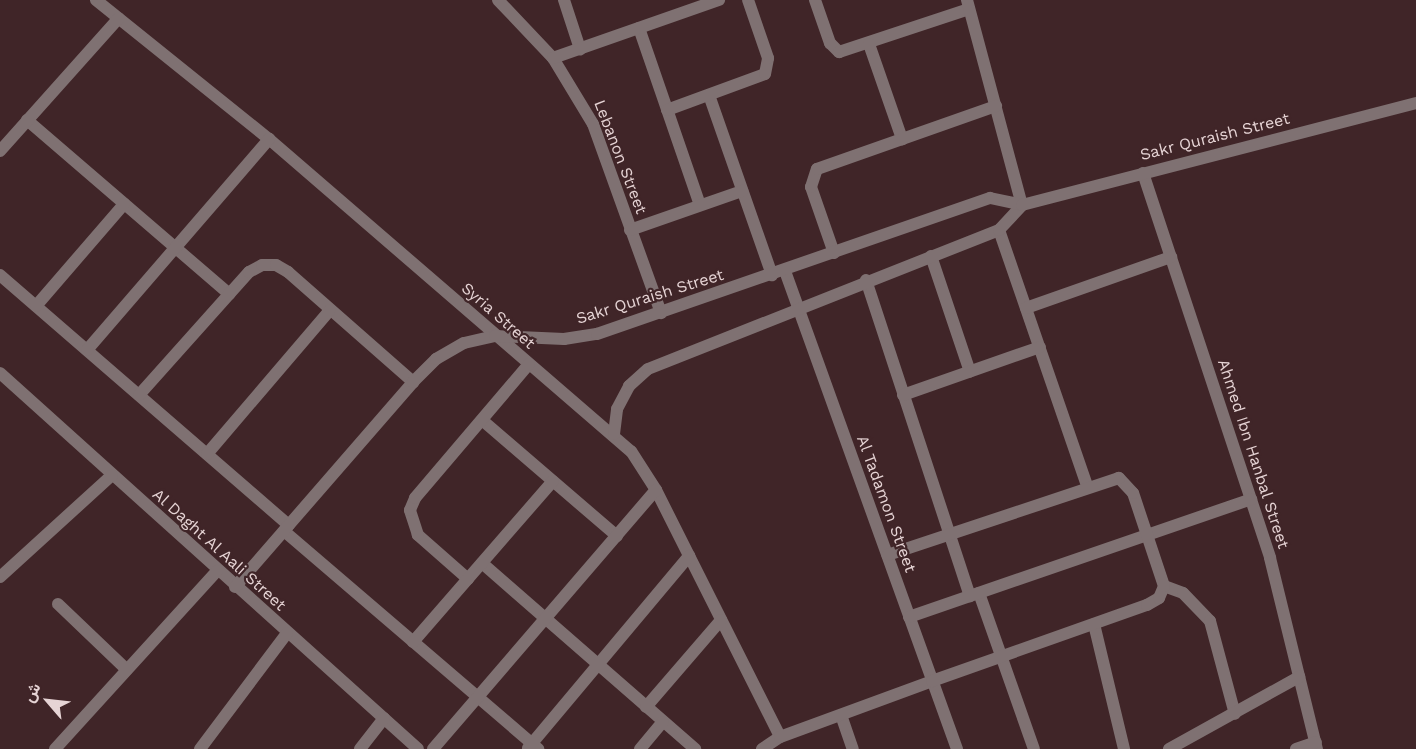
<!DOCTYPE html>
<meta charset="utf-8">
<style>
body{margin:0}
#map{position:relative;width:1416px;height:749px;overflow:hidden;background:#402528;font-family:"Work Sans",Vazirmatn,sans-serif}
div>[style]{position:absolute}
.minor>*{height:12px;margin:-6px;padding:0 6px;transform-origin:6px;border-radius:6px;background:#7f7172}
span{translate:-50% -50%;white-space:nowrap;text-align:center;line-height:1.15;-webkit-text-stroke:4.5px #402528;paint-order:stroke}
.street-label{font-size:16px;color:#e6d4d5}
.north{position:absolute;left:18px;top:671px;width:60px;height:60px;-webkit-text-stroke:4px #402528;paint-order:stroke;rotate:298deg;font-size:16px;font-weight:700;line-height:24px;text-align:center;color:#e6d4d5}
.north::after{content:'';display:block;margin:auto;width:21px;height:27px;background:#e6d4d5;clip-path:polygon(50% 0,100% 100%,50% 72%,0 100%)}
</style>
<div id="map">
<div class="minor">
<div style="left:96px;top:0;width:222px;rotate:38.8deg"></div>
<div style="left:269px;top:139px;width:478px;rotate:40.8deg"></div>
<div style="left:631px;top:451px;width:46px;rotate:57.3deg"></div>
<div style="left:656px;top:490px;width:276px;rotate:63.3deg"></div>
<div style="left:498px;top:0;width:80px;rotate:46.5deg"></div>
<div style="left:553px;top:58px;width:77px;rotate:58.8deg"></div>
<div style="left:593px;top:124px;width:201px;rotate:70.2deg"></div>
<div style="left:564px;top:0;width:52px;rotate:71.9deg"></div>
<div style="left:815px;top:0;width:46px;rotate:70.8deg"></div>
<div style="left:830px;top:43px;width:13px;rotate:45deg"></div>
<div style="left:839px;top:52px;width:137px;rotate:-18.3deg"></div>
<div style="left:967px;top:0;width:212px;rotate:75deg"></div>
<div style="left:639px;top:28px;width:187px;rotate:71deg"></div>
<div style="left:869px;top:44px;width:101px;rotate:70.8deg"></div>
<div style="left:553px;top:58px;width:176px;rotate:-19.3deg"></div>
<div style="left:709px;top:95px;width:191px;rotate:70.7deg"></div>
<div style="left:667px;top:110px;width:104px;rotate:-20.2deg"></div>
<div style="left:765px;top:74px;width:16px;rotate:-79deg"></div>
<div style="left:768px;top:58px;width:61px;rotate:-109deg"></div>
<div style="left:27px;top:120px;width:267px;rotate:40.7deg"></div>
<div style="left:0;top:151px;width:178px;rotate:-48.2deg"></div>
<div style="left:1143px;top:173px;width:405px;rotate:71.7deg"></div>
<div style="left:1270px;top:558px;width:197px;rotate:76.2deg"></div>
<div style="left:630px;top:230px;width:119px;rotate:-19.2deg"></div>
<div style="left:999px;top:230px;width:271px;rotate:71deg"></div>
<div style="left:834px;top:253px;width:70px;rotate:-109.2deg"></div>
<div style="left:811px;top:187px;width:19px;rotate:-72deg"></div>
<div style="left:817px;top:169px;width:190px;rotate:-19.4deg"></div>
<div style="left:931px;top:256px;width:122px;rotate:71.4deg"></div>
<div style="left:785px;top:271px;width:508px;rotate:70.21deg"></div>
<div style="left:0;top:275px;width:382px;rotate:40.9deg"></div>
<div style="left:866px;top:280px;width:333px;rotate:71.8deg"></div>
<div style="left:36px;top:306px;width:135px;rotate:-49.2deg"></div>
<div style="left:1026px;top:308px;width:154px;rotate:-19.4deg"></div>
<div style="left:87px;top:350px;width:279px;rotate:-49.2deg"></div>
<div style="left:0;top:373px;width:562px;rotate:41.97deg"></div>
<div style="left:139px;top:395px;width:165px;rotate:-48.2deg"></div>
<div style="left:249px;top:272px;width:15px;rotate:-28deg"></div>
<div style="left:262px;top:265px;width:14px"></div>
<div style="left:276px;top:265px;width:14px;rotate:30deg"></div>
<div style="left:288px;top:272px;width:167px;rotate:41.3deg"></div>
<div style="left:903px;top:395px;width:145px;rotate:-19.3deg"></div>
<div style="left:482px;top:420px;width:178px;rotate:40.7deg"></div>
<div style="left:614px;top:434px;width:25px;rotate:-83deg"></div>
<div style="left:617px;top:409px;width:26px;rotate:-62deg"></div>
<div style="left:629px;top:386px;width:25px;rotate:-42deg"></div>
<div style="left:648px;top:369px;width:378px;rotate:-21.6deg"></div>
<div style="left:999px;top:230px;width:34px;rotate:-47deg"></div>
<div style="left:207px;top:454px;width:189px;rotate:-49.5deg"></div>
<div style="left:284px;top:531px;width:335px;rotate:40.6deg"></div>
<div style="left:482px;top:563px;width:283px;rotate:41.1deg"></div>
<div style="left:0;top:577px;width:151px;rotate:-42.3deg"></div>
<div style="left:468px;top:579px;width:67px;rotate:-138.7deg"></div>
<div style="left:418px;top:535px;width:26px;rotate:-108deg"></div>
<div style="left:410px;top:510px;width:13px;rotate:-67deg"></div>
<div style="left:415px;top:498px;width:176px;rotate:-49.6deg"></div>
<div style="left:1164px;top:586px;width:20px;rotate:20deg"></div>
<div style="left:1183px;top:593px;width:39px;rotate:46deg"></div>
<div style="left:1210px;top:621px;width:96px;rotate:75deg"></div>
<div style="left:235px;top:587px;width:271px;rotate:-49deg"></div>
<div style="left:413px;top:382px;width:33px;rotate:-45deg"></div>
<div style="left:436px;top:359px;width:32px;rotate:-30deg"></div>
<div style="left:464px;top:343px;width:32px;rotate:-13deg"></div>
<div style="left:495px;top:336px;width:69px;rotate:2.5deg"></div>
<div style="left:564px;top:339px;width:33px;rotate:-9deg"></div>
<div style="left:597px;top:334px;width:416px;rotate:-19.1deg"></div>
<div style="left:990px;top:198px;width:33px;rotate:12deg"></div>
<div style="left:1022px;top:205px;width:407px;rotate:-14.5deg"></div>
<div style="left:979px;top:593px;width:165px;rotate:70.6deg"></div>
<div style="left:58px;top:604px;width:95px;rotate:43.7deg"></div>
<div style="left:909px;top:617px;width:362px;rotate:-19deg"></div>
<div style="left:1094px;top:624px;width:129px;rotate:76.5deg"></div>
<div style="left:413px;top:642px;width:213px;rotate:-49deg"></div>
<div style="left:646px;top:707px;width:115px;rotate:-49.2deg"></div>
<div style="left:841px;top:715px;width:36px;rotate:71deg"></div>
<div style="left:528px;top:748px;width:251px;rotate:-50deg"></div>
<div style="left:55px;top:749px;width:241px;rotate:-47.7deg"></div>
<div style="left:200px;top:749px;width:145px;rotate:-53.1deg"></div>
<div style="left:360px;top:749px;width:39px;rotate:-52deg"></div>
<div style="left:433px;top:749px;width:342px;rotate:-49.3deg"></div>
<div style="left:640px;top:749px;width:35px;rotate:-50deg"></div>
<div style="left:762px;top:749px;width:22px;rotate:-34deg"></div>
<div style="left:780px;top:737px;width:162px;rotate:-20.2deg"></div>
<div style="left:932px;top:681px;width:228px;rotate:-19.5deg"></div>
<div style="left:1147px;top:605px;width:14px;rotate:-30deg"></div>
<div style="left:1159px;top:598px;width:13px;rotate:-67deg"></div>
<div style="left:1164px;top:586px;width:98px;rotate:-108.4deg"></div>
<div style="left:1133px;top:493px;width:21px;rotate:-133deg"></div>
<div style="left:1119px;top:478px;width:244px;rotate:161.6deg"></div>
<div style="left:1169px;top:749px;width:149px;rotate:-29deg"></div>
<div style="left:1296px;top:749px;width:21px;rotate:-19deg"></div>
</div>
<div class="street-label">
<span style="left:1215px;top:137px;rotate:-14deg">Sakr Quraish Street</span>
<span style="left:620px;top:157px;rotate:69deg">Lebanon Street</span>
<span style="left:650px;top:297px;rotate:-17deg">Sakr Quraish Street</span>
<span style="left:498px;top:316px;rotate:41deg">Syria Street</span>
<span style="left:1253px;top:454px;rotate:72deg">Ahmed Ibn Hanbal Street</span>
<span style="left:886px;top:504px;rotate:70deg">Al Tadamon Street</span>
<span style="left:219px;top:550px;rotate:42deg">Al Daght Al Aali Street</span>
</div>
<div class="north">ش</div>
</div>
